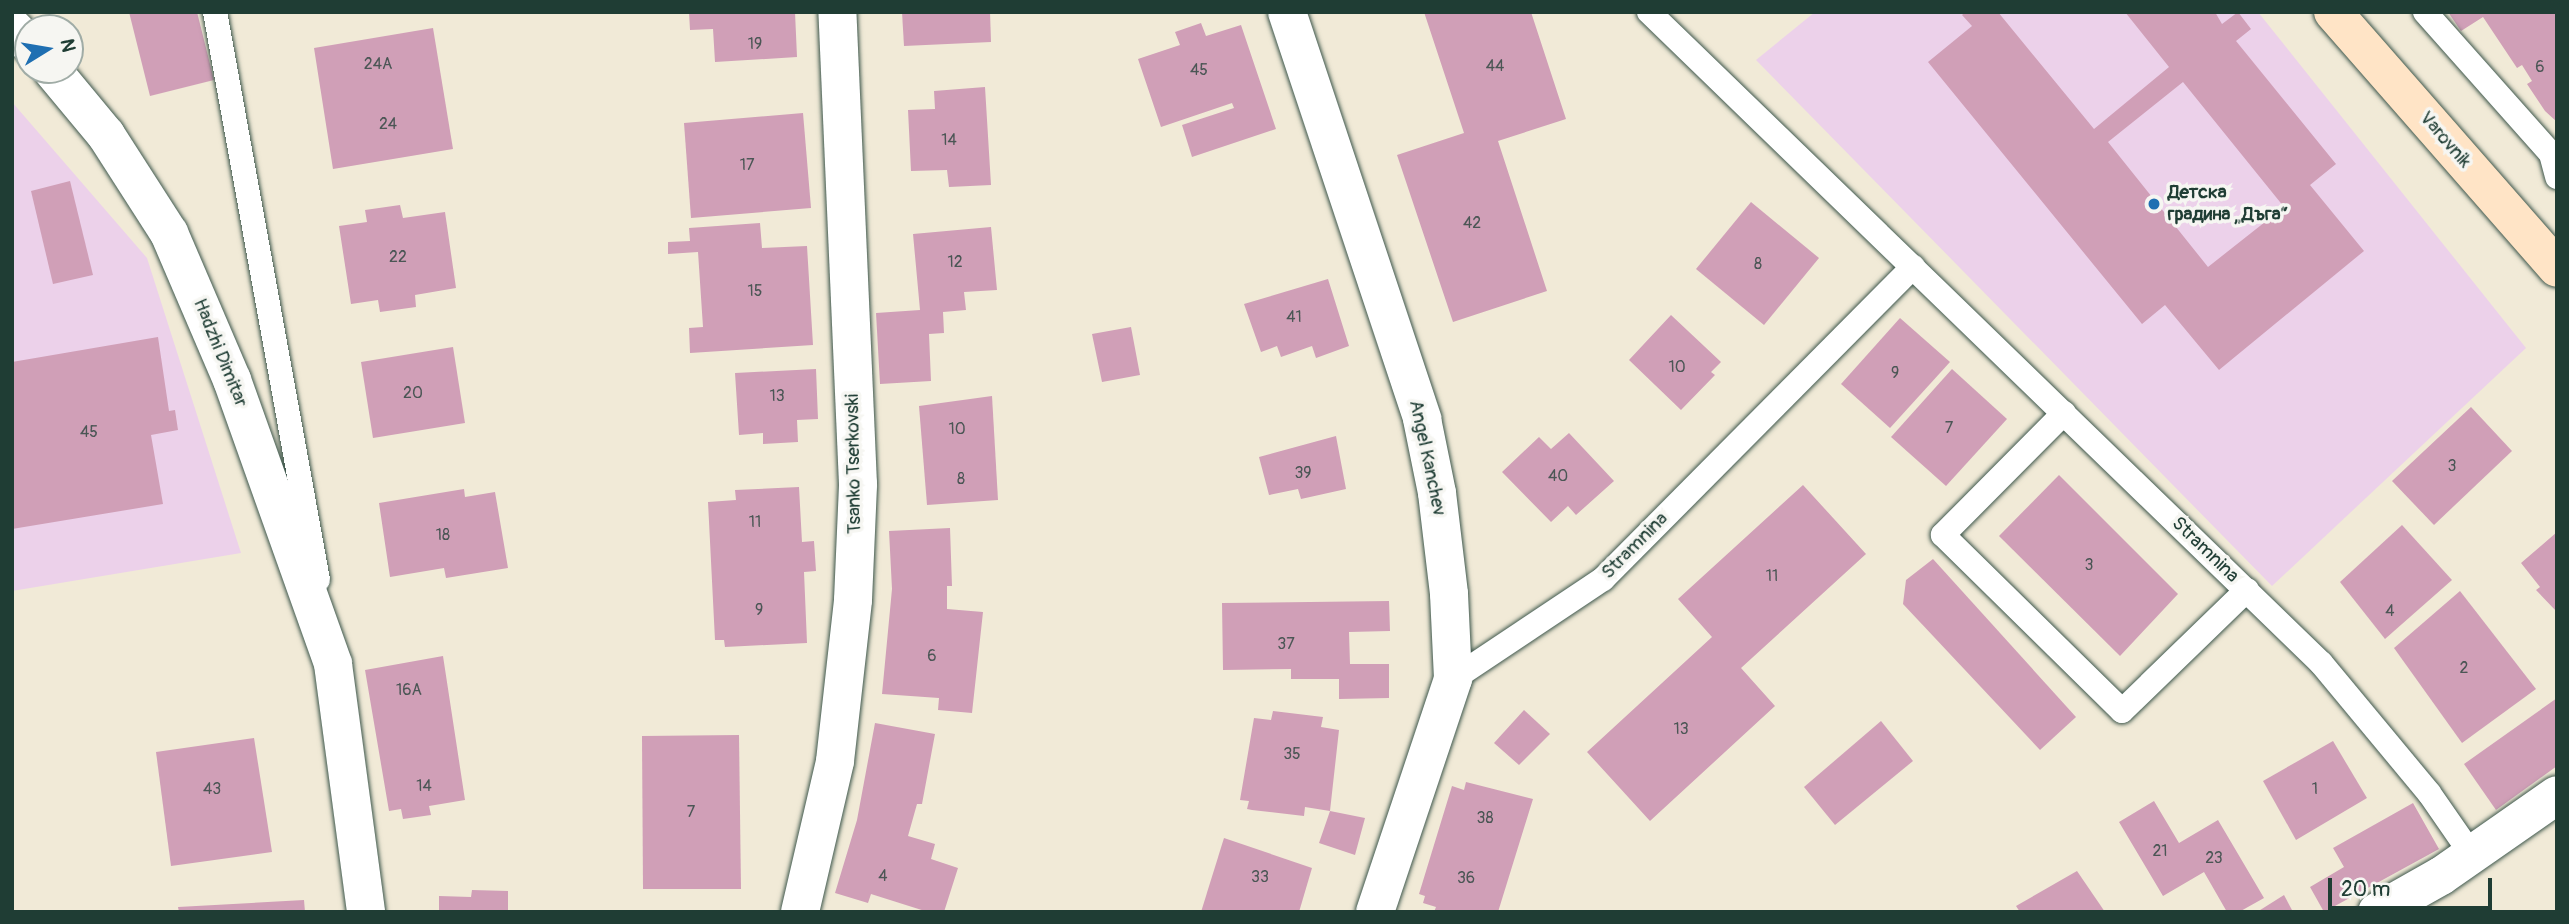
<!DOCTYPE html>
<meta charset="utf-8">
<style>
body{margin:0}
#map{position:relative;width:2569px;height:924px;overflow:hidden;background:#f1ead7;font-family:Pangolin,sans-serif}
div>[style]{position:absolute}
.built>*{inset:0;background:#ecd1ea}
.building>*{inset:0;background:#d09fb7}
.roads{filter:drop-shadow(0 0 2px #3e574c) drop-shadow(0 0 2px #3e574c)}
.lane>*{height:24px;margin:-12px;padding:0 12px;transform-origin:12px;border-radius:12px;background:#fff}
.street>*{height:38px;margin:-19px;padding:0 19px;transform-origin:19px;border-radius:19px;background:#fff}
.secondary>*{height:38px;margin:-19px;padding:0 19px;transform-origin:19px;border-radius:19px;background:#ffe4c6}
.dots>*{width:19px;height:19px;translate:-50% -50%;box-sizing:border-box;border:4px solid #f6f6f2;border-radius:50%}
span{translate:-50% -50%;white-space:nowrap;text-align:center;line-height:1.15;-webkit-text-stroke:7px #f6f6f2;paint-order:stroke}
.number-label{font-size:16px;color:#4b5655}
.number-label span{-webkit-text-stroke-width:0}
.street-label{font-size:19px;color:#1f3d34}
.poi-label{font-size:19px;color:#1f3d34;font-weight:700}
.left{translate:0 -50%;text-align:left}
.frame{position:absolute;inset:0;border:14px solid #1f3d34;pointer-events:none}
.north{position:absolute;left:14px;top:14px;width:70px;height:70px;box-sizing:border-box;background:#f6f6f2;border:2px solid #a0aca6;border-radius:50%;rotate:79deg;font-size:19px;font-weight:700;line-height:28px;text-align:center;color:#1f3d34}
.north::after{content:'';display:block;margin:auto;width:24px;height:32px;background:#1f6fb2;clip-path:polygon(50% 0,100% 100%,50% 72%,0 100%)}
.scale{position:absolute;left:2328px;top:878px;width:164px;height:32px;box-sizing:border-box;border:4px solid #1f3d34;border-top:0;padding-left:9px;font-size:21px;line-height:24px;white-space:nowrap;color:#1f3d34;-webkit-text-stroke:5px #f6f6f2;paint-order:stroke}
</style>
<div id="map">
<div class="built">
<div style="clip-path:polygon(1815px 12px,2258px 12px,2526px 348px,2272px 586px,1756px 60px)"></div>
<div style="clip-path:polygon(12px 102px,147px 258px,241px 553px,12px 591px)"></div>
</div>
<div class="building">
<div style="clip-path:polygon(129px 12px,197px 12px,214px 80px,150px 96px)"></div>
<div style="clip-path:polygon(689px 12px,795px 12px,797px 57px,715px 62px,713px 29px,690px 30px)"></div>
<div style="clip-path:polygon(902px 12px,990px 12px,991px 42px,904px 46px)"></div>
<div style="clip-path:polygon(1424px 12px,1531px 12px,1566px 119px,1498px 141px,1547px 291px,1453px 322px,1397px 155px,1464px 133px)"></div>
<div style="clip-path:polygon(evenodd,1965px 12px,1998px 12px,2094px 129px,2169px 67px,2125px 12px,2215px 12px,2222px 24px,2238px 12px,2251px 29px,2236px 41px,2336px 164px,2310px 185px,2364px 251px,2219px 370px,2165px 305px,2142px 324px,1928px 62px,1972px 26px,1962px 15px,1965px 12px,2183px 82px,2284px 207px,2208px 267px,2108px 142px,2183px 82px)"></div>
<div style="clip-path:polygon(2448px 12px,2557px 12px,2557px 122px,2545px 111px,2527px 84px,2532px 81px,2522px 65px,2517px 68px,2483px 17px,2461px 31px)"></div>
<div style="clip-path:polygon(1201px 23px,1206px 36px,1241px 25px,1276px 129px,1192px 157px,1182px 125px,1234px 108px,1232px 103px,1161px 127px,1138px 59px,1180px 45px,1175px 32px)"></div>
<div style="clip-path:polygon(433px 28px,453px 149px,333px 169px,314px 48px)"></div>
<div style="clip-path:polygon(985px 87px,991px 185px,949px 187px,947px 170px,911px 171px,908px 110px,935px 109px,934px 91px)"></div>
<div style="clip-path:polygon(803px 113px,811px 208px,691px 218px,684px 123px)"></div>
<div style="clip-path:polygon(70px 181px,93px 275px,53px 284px,31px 191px)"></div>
<div style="clip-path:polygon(1751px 202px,1819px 258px,1764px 325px,1696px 269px)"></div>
<div style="clip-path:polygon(400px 205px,403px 218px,445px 212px,456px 288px,415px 295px,416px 307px,380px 312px,378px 300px,351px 304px,339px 226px,367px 222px,365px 210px)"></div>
<div style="clip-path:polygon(760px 223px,762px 248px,807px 246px,813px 345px,690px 353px,689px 328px,703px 327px,698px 252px,668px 254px,668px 242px,690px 241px,689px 228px)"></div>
<div style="clip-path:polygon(991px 227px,997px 290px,964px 292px,966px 310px,943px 312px,944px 333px,929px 334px,931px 381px,880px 384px,876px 313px,920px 310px,913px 234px)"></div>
<div style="clip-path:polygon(1328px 279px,1349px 346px,1316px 358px,1312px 346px,1281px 357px,1277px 346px,1261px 352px,1244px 304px)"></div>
<div style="clip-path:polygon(1671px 315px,1721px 362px,1711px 372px,1715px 375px,1681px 410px,1629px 360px)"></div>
<div style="clip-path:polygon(1900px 318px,1950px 362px,1890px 428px,1841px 384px)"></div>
<div style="clip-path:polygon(1131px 327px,1140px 375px,1102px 382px,1092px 334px)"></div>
<div style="clip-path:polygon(158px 337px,169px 411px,175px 410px,178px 430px,151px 435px,163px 504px,12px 529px,12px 362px)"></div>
<div style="clip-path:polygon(453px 347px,465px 423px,373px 438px,361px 362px)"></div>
<div style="clip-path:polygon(816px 369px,818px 419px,797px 420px,798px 442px,763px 444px,763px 433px,739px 435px,735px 373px)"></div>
<div style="clip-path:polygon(1952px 369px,2007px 419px,1946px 486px,1891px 437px)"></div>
<div style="clip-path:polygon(992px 396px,998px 500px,927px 505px,919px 406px)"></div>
<div style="clip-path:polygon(2471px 407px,2512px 451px,2434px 525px,2392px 481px)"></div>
<div style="clip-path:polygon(1569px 433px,1614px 481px,1576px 515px,1568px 506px,1551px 522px,1502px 472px,1539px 437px,1551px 449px)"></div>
<div style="clip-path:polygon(1336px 436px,1346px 489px,1301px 499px,1298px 489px,1269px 495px,1259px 457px)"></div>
<div style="clip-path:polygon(2059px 475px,2178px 594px,2120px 656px,1999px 536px)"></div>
<div style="clip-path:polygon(1803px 485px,1866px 554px,1741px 668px,1775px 706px,1650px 821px,1587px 752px,1712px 637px,1678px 599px)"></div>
<div style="clip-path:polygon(799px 487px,802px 542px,814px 541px,816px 571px,804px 572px,807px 643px,725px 647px,724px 640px,715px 640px,708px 502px,736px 500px,735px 490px)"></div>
<div style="clip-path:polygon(464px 489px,465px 497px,495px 492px,508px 568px,446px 578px,444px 568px,390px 577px,379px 503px)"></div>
<div style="clip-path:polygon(2402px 525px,2452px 580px,2385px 639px,2340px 582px)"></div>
<div style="clip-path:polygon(950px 528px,952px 586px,947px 586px,947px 609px,983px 612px,972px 713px,938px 710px,939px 698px,882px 694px,892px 589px,889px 531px)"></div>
<div style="clip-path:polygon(2557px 532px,2557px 612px,2536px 590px,2540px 587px,2521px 563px)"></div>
<div style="clip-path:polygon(1933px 559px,2076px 717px,2040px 750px,1903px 604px,1906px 580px)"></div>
<div style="clip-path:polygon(2460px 591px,2536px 689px,2462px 743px,2394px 648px)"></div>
<div style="clip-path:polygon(1389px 601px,1390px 631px,1349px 632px,1350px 664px,1389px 664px,1389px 698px,1339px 699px,1339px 679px,1291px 679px,1291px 669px,1223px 670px,1222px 603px)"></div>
<div style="clip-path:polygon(443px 656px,465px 800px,429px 806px,431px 815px,403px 819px,401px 809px,389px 811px,365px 670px)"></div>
<div style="clip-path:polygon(2557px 698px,2557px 766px,2496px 810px,2464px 764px)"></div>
<div style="clip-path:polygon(1524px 710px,1550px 734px,1519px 765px,1494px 743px)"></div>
<div style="clip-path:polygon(1273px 711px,1323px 717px,1321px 727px,1339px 730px,1330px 811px,1305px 807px,1304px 816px,1252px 810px,1247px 809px,1249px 801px,1240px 800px,1254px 718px,1271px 720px)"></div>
<div style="clip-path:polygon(1881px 721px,1913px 761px,1835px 825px,1804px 787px)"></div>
<div style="clip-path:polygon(875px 723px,935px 734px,922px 804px,917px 804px,908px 836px,935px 844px,931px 859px,958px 868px,944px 912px,928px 912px,871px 894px,868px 903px,835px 893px,857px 820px)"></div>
<div style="clip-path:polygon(739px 735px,741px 889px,643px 889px,642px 736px)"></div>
<div style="clip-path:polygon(254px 738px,272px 852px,171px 866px,156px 752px)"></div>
<div style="clip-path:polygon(2333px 741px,2367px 798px,2296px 840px,2263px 781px)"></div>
<div style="clip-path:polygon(1466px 782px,1533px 799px,1498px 912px,1434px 912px,1436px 907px,1423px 903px,1425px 896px,1419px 894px,1452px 786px,1464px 790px)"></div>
<div style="clip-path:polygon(2154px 801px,2179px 843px,2218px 820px,2264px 898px,2239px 912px,2227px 912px,2204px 872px,2163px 896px,2119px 822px)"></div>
<div style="clip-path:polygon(2413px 803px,2439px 849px,2324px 912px,2310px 887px,2344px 867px,2333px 848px)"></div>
<div style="clip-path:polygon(1330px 811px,1365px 818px,1355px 855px,1319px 843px)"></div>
<div style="clip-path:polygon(1224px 838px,1312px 868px,1299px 912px,1201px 912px)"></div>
<div style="clip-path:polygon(2077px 871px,2105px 912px,2020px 912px,2016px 906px)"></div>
<div style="clip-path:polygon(472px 890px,508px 891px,508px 912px,439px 912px,439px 896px,471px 897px)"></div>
<div style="clip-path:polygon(2284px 895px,2293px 912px,2257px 912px)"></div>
<div style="clip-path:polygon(304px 900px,305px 912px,179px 912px,178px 907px)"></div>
</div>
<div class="roads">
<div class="lane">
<div style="left:215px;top:12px;width:577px;rotate:79.72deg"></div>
<div style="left:1649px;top:12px;width:936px;rotate:44.09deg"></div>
<div style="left:2321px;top:663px;width:169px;rotate:50.3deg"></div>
<div style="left:2429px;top:793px;width:75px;rotate:55.3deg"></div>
<div style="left:2425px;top:12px;width:190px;rotate:48.4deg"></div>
<div style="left:2551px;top:154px;width:24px;rotate:75deg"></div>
<div style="left:2064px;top:413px;width:172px;rotate:134.8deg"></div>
<div style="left:1943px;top:535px;width:251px;rotate:44.5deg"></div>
<div style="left:2122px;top:711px;width:174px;rotate:-44.1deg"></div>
<div style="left:1453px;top:679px;width:180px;rotate:-33.7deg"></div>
<div style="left:1603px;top:579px;width:440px;rotate:-45.2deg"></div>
</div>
<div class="street">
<div style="left:1287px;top:12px;width:429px;rotate:71.6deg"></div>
<div style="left:1422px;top:419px;width:76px;rotate:78.5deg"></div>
<div style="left:1437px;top:493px;width:102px;rotate:83.2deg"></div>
<div style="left:1449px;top:594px;width:85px;rotate:87.3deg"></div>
<div style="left:1453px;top:679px;width:246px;rotate:108.5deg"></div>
<div style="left:12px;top:27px;width:23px;rotate:45deg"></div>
<div style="left:52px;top:70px;width:85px;rotate:50.3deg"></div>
<div style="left:106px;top:135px;width:117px;rotate:57.3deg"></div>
<div style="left:169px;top:233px;width:160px;rotate:66.8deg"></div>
<div style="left:232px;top:380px;width:301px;rotate:70.4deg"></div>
<div style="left:333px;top:664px;width:250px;rotate:82.4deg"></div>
<div style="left:800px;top:912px;width:155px;rotate:-76.9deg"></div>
<div style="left:835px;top:761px;width:162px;rotate:-83.6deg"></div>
<div style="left:853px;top:600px;width:116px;rotate:-87.5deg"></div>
<div style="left:858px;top:484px;width:472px;rotate:-92.5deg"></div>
<div style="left:2377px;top:912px;width:73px;rotate:-29.4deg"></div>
<div style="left:2441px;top:876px;width:141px;rotate:-34.9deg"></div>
</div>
<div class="secondary">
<div style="left:2333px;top:12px;width:340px;rotate:48.8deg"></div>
</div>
</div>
<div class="dots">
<div style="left:2154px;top:204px;background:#1f6fb2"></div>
</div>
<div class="number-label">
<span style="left:755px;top:44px">19</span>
<span style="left:378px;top:64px">24А</span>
<span style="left:1495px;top:66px">44</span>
<span style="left:2540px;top:67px">6</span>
<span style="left:1199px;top:70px">45</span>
<span style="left:388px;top:124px">24</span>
<span style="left:949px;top:140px">14</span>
<span style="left:747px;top:165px">17</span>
<span style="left:1472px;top:223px">42</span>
<span style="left:398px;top:257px">22</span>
<span style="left:955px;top:262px">12</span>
<span style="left:1758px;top:264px">8</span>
<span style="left:755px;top:291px">15</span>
<span style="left:1294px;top:317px">41</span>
<span style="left:1677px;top:367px">10</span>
<span style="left:1895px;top:373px">9</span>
<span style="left:413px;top:393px">20</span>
<span style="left:777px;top:396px">13</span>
<span style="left:1949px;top:428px">7</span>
<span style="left:957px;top:429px">10</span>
<span style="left:89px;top:432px">45</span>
<span style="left:2452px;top:466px">3</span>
<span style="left:1303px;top:473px">39</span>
<span style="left:1558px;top:476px">40</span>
<span style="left:961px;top:479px">8</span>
<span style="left:755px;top:522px">11</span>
<span style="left:443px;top:535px">18</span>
<span style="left:2089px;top:565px">3</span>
<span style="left:1772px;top:576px">11</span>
<span style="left:759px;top:610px">9</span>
<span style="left:2390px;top:611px">4</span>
<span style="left:1286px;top:644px">37</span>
<span style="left:932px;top:656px">6</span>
<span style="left:2464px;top:668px">2</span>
<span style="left:409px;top:690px">16А</span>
<span style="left:1681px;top:729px">13</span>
<span style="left:1292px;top:754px">35</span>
<span style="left:424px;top:786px">14</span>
<span style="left:212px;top:789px">43</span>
<span style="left:2315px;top:789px">1</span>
<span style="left:691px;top:812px">7</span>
<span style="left:1485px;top:818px">38</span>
<span style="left:2160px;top:851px">21</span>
<span style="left:2214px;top:858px">23</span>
<span style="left:883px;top:876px">4</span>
<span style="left:1260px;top:877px">33</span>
<span style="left:1466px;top:878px">36</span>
</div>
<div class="street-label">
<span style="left:2445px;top:140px;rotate:49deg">Varovnik</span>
<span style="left:220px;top:353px;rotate:68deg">Hadzhi Dimitar</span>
<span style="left:1427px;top:458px;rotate:78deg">Angel Kanchev</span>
<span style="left:854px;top:464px;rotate:-91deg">Tsanko Tserkovski</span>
<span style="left:1635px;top:546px;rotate:-45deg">Stramnina</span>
<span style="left:2205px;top:550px;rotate:44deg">Stramnina</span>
</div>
<div class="poi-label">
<span class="left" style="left:2168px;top:204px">Детска<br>градина „Дъга“</span>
</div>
<div class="frame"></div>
<div class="north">N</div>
<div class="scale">20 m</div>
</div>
